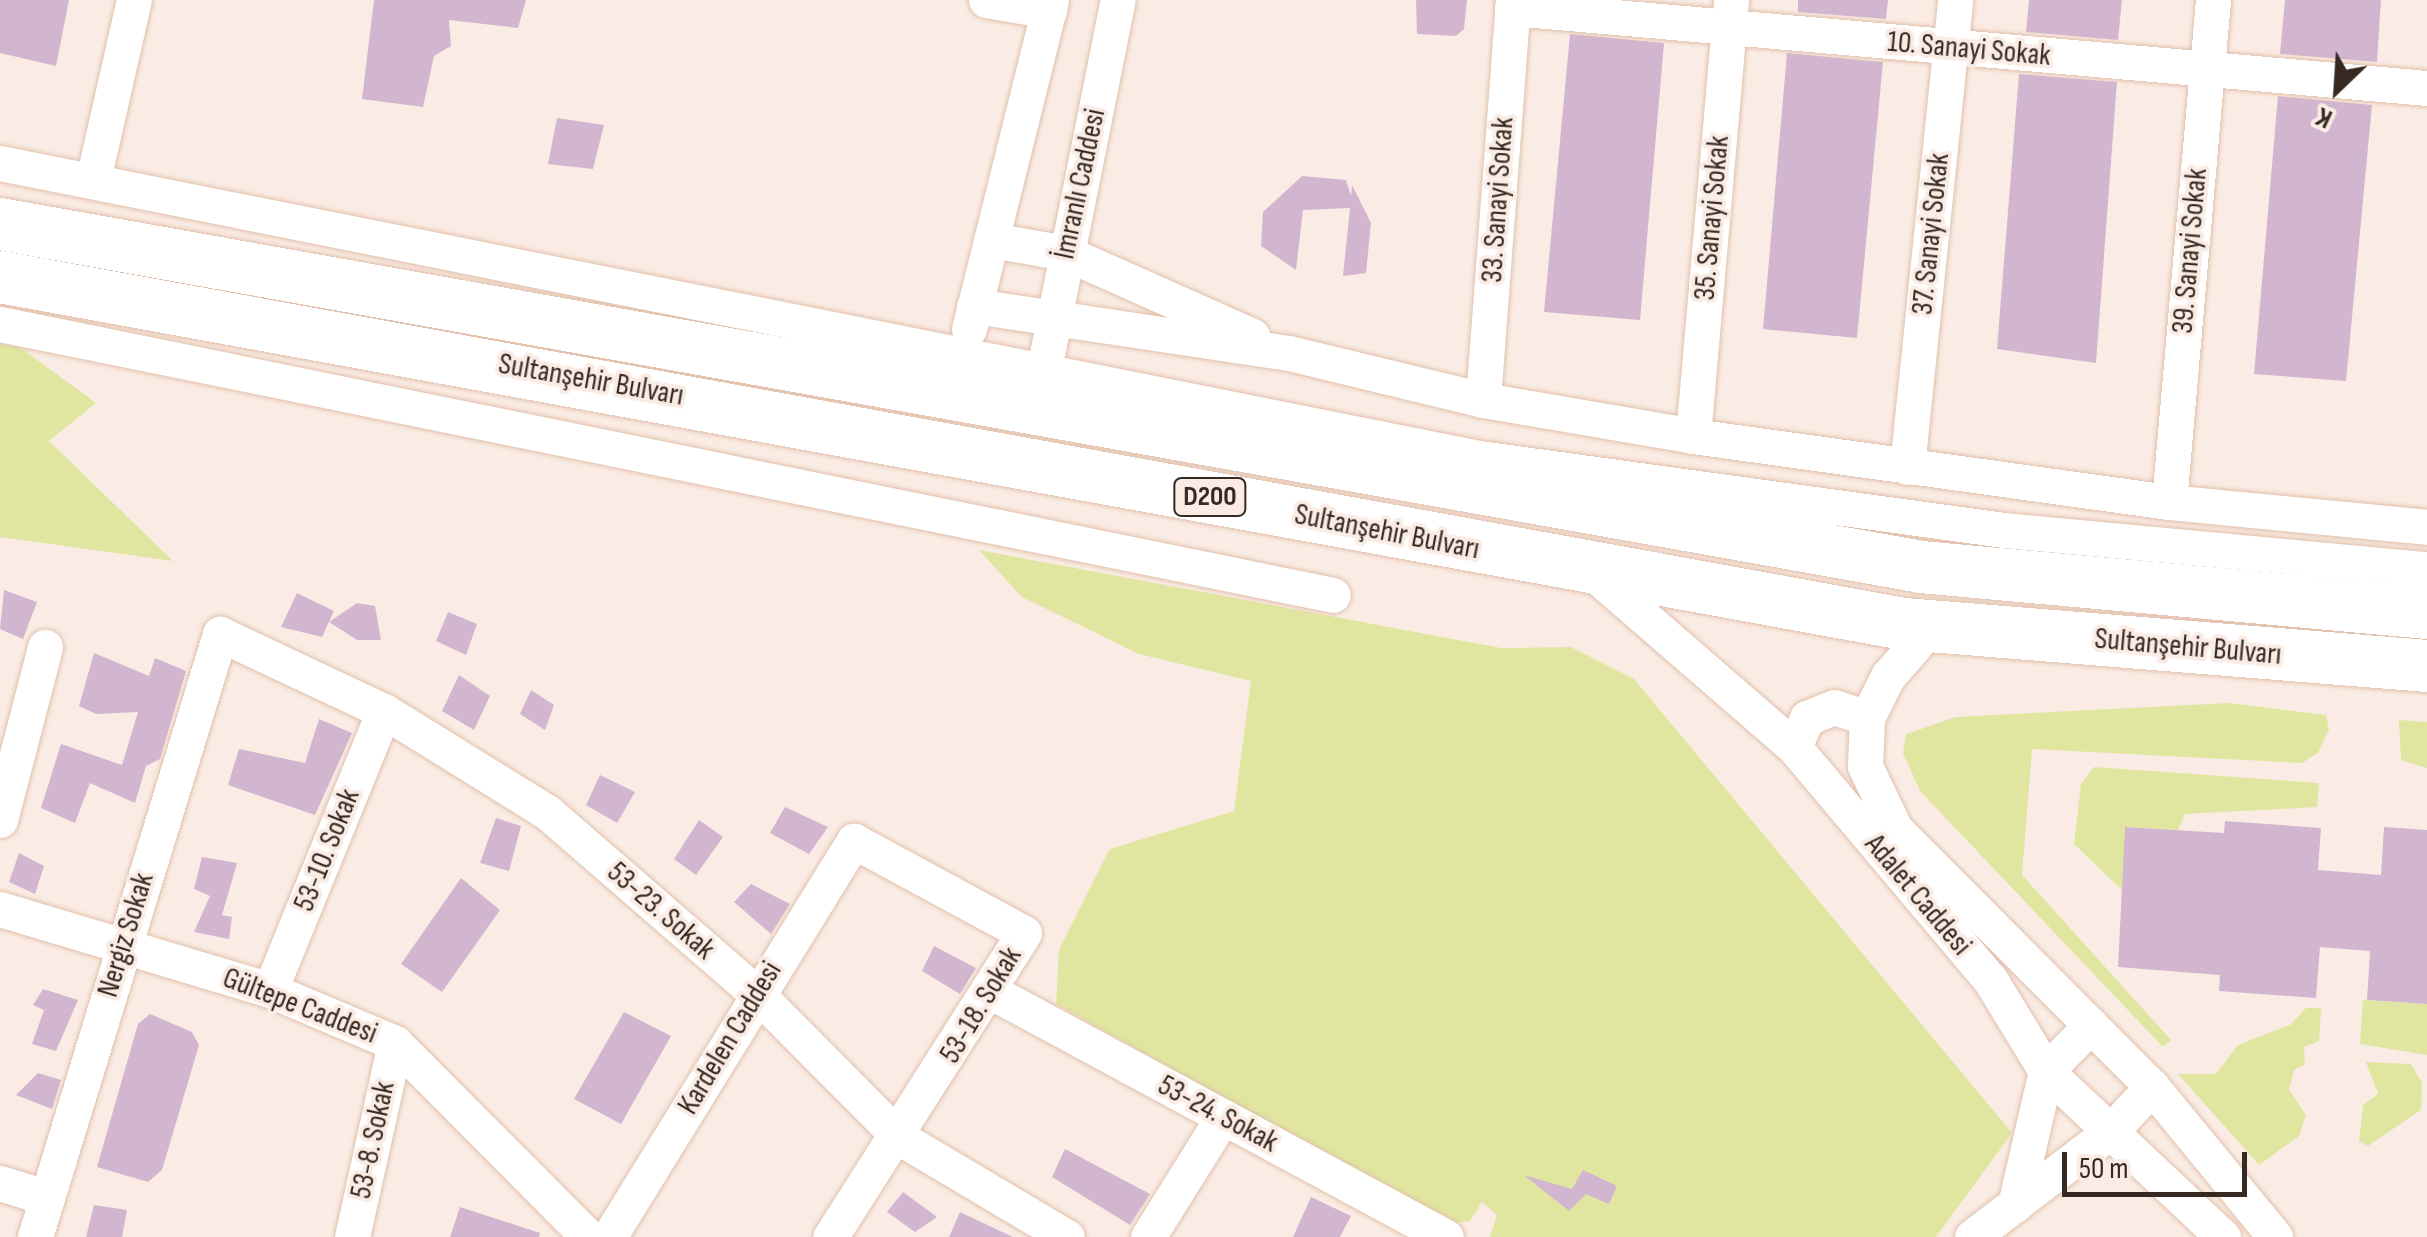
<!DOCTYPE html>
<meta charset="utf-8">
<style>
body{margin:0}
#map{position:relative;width:2427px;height:1237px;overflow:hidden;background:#faece4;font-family:"Sofia Sans Condensed",sans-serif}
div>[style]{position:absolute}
.green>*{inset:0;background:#e0e69f}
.building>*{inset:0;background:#d2b6d0}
.roads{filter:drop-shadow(0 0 2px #e1c0ab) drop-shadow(0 0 2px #e1c0ab)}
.minor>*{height:35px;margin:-17.5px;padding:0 17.5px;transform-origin:17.5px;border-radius:17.5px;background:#fff}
.highway>*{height:52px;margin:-26px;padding:0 26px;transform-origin:26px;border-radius:26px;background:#fff}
span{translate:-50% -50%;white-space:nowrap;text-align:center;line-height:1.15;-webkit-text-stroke:8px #faece4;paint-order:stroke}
.shield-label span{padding:2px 8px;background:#faece4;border:2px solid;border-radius:8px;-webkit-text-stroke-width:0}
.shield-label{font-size:28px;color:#352921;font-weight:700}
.street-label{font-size:30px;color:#352921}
.north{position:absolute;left:2287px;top:40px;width:100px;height:100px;-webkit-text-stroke:8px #faece4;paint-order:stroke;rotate:205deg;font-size:28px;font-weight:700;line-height:40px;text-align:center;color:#352921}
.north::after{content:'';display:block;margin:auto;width:35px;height:45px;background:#352921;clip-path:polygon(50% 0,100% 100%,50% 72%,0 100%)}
.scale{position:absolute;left:2062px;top:1152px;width:185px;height:45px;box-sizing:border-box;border:5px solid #352921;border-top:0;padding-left:12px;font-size:30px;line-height:35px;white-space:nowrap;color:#352921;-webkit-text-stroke:8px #faece4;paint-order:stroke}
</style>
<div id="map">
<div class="green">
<div style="clip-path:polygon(0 344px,21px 348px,96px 403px,49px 441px,173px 561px,0 537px)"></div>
<div style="clip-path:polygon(979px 550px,1501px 648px,1571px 647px,1634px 679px,2012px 1133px,1936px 1237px,1490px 1237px,1497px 1215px,1482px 1202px,1470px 1221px,1451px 1224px,1056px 1004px,1059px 949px,1110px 849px,1234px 811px,1251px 681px,1139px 654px,1022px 597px)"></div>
<div style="clip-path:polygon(2229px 703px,2326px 715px,2329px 729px,2318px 753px,2302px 763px,2032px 749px,2022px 875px,2171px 1040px,2163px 1047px,1920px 791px,1903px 753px,1906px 734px,1956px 717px)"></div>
<div style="clip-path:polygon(2399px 720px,2427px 722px,2427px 768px,2401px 760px)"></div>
<div style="clip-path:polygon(2094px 767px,2319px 783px,2317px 807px,2185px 814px,2178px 830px,2126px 827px,2122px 890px,2074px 844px,2081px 784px)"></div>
<div style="clip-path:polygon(2363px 1000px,2427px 1004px,2427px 1055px,2360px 1044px)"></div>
<div style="clip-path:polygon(2306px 1008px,2321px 1008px,2319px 1041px,2304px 1047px,2305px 1065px,2294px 1070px,2289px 1090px,2306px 1115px,2299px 1136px,2259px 1165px,2178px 1074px,2216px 1074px,2238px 1045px,2290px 1025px)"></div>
<div style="clip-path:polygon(2366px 1062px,2411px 1064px,2422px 1083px,2421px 1110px,2368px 1146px,2359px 1141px,2363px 1105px,2378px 1094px)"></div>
</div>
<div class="building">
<div style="clip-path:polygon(0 0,69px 0,56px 66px,0 53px)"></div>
<div style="clip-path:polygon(374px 0,526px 0,518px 28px,449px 20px,451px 46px,434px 56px,423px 107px,362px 99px)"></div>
<div style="clip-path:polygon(1416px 0,1467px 0,1464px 29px,1456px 36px,1417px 34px)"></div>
<div style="clip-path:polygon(1798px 0,1888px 0,1886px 19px,1798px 12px)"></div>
<div style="clip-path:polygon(2029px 0,2122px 0,2118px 40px,2026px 32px)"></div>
<div style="clip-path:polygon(2285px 0,2381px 0,2377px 62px,2280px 54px)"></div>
<div style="clip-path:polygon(1570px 34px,1664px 43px,1640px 320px,1544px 312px)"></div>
<div style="clip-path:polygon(1787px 53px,1883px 62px,1857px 338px,1763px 329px)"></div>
<div style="clip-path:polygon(2019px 74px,2117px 82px,2096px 363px,1997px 349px)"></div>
<div style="clip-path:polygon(2278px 96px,2372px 105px,2346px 381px,2254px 374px)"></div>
<div style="clip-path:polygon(557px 118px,604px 125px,593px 169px,548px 164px)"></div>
<div style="clip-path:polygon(1302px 176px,1346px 180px,1351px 196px,1352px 185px,1371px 223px,1366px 273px,1343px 276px,1350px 208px,1303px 210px,1296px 270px,1261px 246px,1263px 212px)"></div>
<div style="clip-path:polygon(4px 590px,37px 602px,23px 639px,0 629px)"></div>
<div style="clip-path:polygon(297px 593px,334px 611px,322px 637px,281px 627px)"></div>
<div style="clip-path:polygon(357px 603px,375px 606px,381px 640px,357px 640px,329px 622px)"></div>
<div style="clip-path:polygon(448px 612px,477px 624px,466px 655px,436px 641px)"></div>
<div style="clip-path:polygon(94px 653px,149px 676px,155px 658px,186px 671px,160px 759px,146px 766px,135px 803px,90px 783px,75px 823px,41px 808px,61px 744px,122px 765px,138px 712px,96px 714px,79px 706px)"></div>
<div style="clip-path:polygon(459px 675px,490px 696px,474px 730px,442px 711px)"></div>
<div style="clip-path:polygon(531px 690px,554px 705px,545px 730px,520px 714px)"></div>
<div style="clip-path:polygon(319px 719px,352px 733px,315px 815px,228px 785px,239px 749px,305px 763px)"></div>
<div style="clip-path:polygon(600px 775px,635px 792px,617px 823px,586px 805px)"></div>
<div style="clip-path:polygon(785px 807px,828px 827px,809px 854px,770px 833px)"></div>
<div style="clip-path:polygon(496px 818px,521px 826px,509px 871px,480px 863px)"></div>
<div style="clip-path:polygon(699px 820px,723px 837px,696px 875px,674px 859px)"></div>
<div style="clip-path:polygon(2225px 821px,2321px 828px,2318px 870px,2381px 875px,2384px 827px,2427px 830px,2427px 1004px,2367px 1000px,2370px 951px,2320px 947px,2316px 998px,2219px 991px,2220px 975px,2118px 967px,2125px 827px,2224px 833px)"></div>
<div style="clip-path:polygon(19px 853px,44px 866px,35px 894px,9px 882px)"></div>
<div style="clip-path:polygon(202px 857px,237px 863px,222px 915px,232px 917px,229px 939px,194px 932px,210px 896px,194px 889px)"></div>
<div style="clip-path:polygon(461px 878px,500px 910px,442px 992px,401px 964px)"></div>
<div style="clip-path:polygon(751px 884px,790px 904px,771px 934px,734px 902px)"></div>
<div style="clip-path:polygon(934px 946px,976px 968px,960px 994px,922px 971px)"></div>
<div style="clip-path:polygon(43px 989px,78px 1000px,56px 1051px,32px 1044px,44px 1010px,33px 1005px)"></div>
<div style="clip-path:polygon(624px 1012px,671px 1036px,621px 1124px,574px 1099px)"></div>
<div style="clip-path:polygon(150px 1014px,192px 1032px,199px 1045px,162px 1170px,148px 1182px,97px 1167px,138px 1024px)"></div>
<div style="clip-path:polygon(38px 1073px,61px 1080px,52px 1109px,16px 1095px)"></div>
<div style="clip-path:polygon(1065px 1149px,1150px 1194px,1130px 1225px,1052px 1177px)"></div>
<div style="clip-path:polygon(1583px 1170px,1617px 1186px,1609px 1204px,1586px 1194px,1569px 1211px,1524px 1175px,1572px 1189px)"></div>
<div style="clip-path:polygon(903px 1192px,937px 1217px,915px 1232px,887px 1212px)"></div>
<div style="clip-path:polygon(1311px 1197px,1351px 1216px,1340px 1237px,1293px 1237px)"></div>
<div style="clip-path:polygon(94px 1205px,127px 1210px,122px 1237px,86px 1237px)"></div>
<div style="clip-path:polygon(460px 1207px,540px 1233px,539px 1237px,450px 1237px)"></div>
<div style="clip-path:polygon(960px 1212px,1013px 1237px,949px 1237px)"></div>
</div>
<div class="roads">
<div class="minor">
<div style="left:986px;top:0;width:64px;rotate:9.9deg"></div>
<div style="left:1512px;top:8px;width:918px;rotate:5deg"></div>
<div style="left:0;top:163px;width:1508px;rotate:11.28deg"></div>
<div style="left:1479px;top:458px;width:530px;rotate:7.81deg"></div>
<div style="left:2004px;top:530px;width:425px;rotate:5.3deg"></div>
<div style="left:93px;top:180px;width:185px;rotate:-77.2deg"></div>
<div style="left:991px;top:240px;width:76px;rotate:9.8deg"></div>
<div style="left:1066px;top:253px;width:204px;rotate:24deg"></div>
<div style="left:974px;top:306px;width:318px;rotate:8.5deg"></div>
<div style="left:1289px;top:353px;width:200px;rotate:13.6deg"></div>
<div style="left:1483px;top:400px;width:213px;rotate:9.7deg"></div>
<div style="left:1693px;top:436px;width:481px;rotate:7.9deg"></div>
<div style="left:2169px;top:502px;width:259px;rotate:5.5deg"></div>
<div style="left:0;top:324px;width:1360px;rotate:11.49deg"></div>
<div style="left:969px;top:329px;width:339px;rotate:-76deg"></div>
<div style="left:1044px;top:369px;width:376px;rotate:-78.7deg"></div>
<div style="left:1483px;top:400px;width:401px;rotate:-85.7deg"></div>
<div style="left:1693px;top:436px;width:438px;rotate:-85deg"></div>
<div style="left:1907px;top:467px;width:469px;rotate:-84.1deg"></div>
<div style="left:2169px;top:502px;width:504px;rotate:-84.99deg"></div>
<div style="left:1592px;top:572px;width:267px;rotate:40.9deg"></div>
<div style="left:1794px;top:747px;width:306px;rotate:49.9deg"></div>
<div style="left:1991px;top:981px;width:105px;rotate:58.6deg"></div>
<div style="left:2046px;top:1071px;width:243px;rotate:43.2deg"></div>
<div style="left:1932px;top:626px;width:67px;rotate:131.3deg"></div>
<div style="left:1888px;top:676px;width:47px;rotate:116.6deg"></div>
<div style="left:1867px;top:718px;width:48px;rotate:92.4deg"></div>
<div style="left:1865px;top:766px;width:70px;rotate:64.5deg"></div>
<div style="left:1895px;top:829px;width:364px;rotate:45.1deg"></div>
<div style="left:2152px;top:1087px;width:194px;rotate:50.6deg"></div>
<div style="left:1794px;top:747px;width:32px;rotate:-66deg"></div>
<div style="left:1807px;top:718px;width:29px;rotate:-22deg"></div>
<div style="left:1834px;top:707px;width:35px;rotate:18deg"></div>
<div style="left:0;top:820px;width:179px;rotate:-75.4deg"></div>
<div style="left:0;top:909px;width:282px;rotate:16.7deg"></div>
<div style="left:270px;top:990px;width:136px;rotate:23deg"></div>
<div style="left:395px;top:1043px;width:274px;rotate:45.1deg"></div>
<div style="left:270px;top:990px;width:301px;rotate:-67.8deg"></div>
<div style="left:990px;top:991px;width:518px;rotate:28.35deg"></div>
<div style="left:0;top:1183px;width:47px;rotate:17.3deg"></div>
<div style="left:2015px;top:1205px;width:138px;rotate:-77deg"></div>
<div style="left:2046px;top:1071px;width:64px;rotate:-45.6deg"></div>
<div style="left:35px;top:1237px;width:631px;rotate:-72.94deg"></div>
<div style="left:220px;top:634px;width:181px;rotate:25.2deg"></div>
<div style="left:384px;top:711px;width:192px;rotate:31.8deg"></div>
<div style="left:547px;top:812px;width:276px;rotate:40.9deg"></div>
<div style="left:756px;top:993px;width:204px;rotate:45.2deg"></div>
<div style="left:900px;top:1138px;width:194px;rotate:30.7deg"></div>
<div style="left:352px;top:1237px;width:199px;rotate:-77.5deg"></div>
<div style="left:609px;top:1237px;width:466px;rotate:-58.3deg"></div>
<div style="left:854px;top:841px;width:193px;rotate:28.4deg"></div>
<div style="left:1024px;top:933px;width:361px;rotate:122.5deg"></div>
<div style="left:1148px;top:1237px;width:142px;rotate:-58deg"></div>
<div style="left:1972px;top:1237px;width:176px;rotate:-37.4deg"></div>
<div style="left:2112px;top:1130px;width:59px;rotate:-47.1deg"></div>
</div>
<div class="highway">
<div style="left:0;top:224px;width:1951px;rotate:10.12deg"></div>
<div style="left:1921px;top:567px;width:508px;rotate:5.19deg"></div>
<div style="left:0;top:277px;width:1935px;rotate:10.33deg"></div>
<div style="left:1904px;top:624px;width:525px;rotate:4.59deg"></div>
</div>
</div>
<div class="shield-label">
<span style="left:1210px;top:497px">D200</span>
</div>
<div class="street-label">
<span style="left:1969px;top:49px;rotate:5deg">10. Sanayi Sokak</span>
<span style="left:1080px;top:184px;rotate:-78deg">İmranlı Caddesi</span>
<span style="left:1498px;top:200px;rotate:-86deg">33. Sanayi Sokak</span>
<span style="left:1712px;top:218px;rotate:-85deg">35. Sanayi Sokak</span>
<span style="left:1931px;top:234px;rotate:-84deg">37. Sanayi Sokak</span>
<span style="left:2190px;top:251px;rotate:-85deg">39. Sanayi Sokak</span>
<span style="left:591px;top:380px;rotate:10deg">Sultanşehir Bulvarı</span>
<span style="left:1387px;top:532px;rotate:11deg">Sultanşehir Bulvarı</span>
<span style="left:2188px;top:647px;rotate:5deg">Sultanşehir Bulvarı</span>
<span style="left:327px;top:850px;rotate:-68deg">53-10. Sokak</span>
<span style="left:1918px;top:895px;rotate:50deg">Adalet Caddesi</span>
<span style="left:661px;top:911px;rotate:41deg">53-23. Sokak</span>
<span style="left:126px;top:935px;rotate:-73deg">Nergiz Sokak</span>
<span style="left:981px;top:1005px;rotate:-59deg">53-18. Sokak</span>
<span style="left:300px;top:1006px;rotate:21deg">Gültepe Caddesi</span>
<span style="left:730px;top:1038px;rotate:-59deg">Kardelen Caddesi</span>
<span style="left:1218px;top:1114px;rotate:28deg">53-24. Sokak</span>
<span style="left:373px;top:1140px;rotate:-78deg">53-8. Sokak</span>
</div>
<div class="north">K</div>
<div class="scale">50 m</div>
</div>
